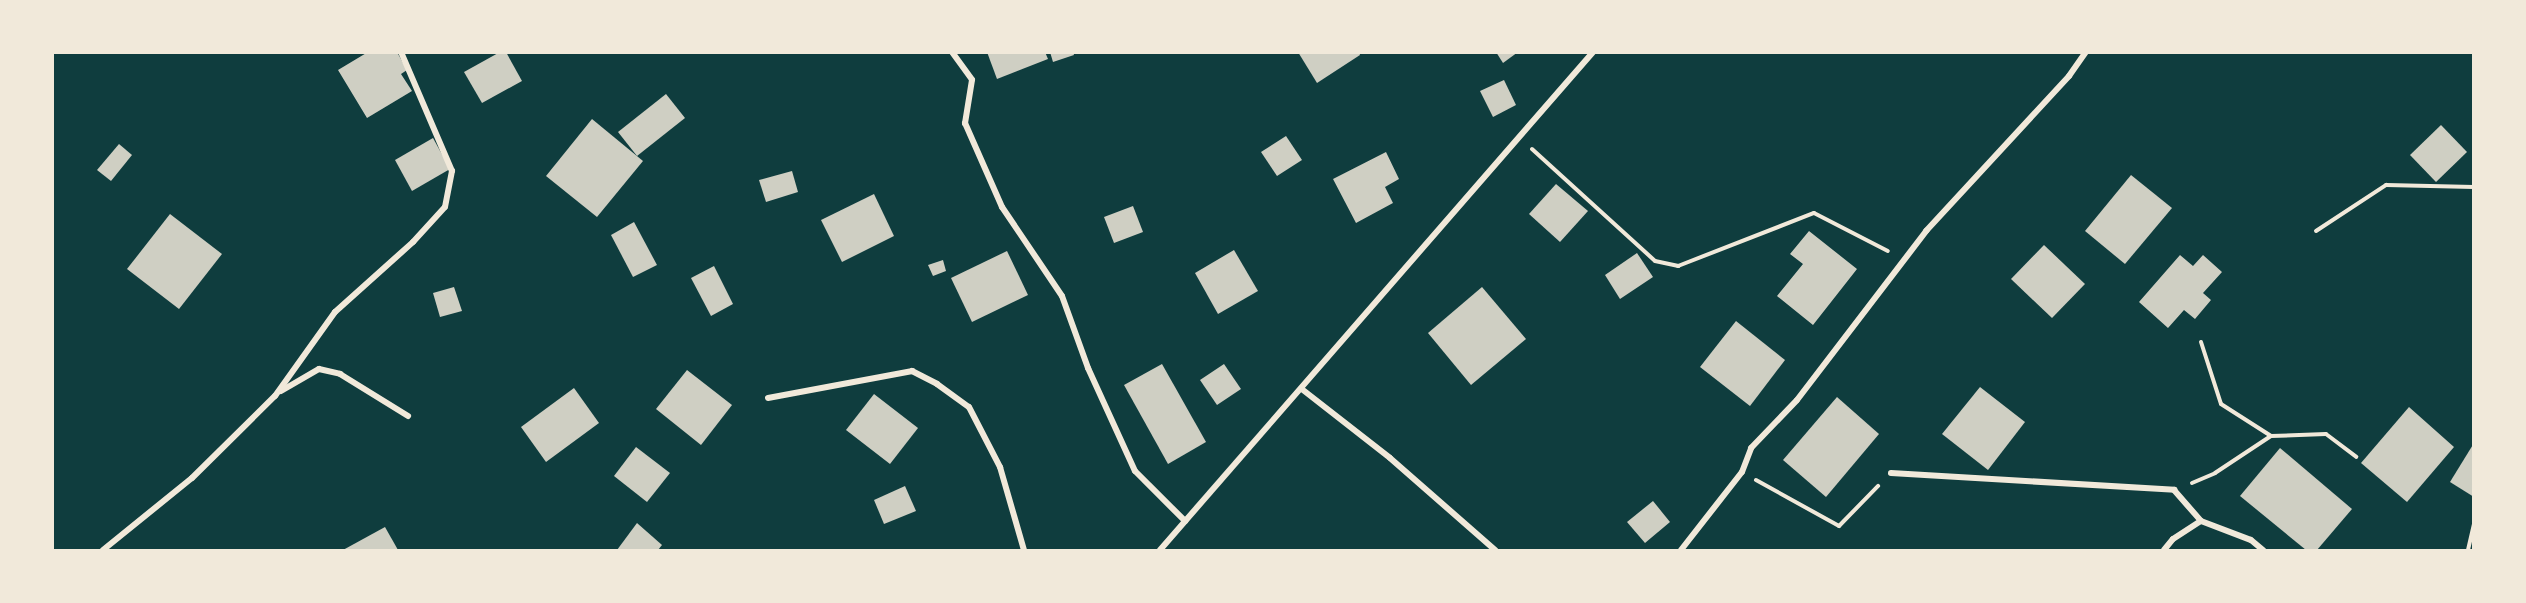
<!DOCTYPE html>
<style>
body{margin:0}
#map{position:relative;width:2526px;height:603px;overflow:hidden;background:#0f3d3e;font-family:"Titillium Web",sans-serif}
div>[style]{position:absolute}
.building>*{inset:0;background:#cfcfc3}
.path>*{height:4px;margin:-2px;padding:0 2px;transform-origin:2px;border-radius:2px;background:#f1e9da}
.minor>*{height:6px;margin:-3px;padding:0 3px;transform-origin:3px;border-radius:3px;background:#f1e9da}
span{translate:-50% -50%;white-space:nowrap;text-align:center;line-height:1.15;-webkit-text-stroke:4.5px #f1e9da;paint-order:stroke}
.frame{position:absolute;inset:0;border:54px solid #f1e9da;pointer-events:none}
</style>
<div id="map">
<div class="building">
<div style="clip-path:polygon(368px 52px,397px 52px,407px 70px,401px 74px,412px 91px,367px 118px,338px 70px)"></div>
<div style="clip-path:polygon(500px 52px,506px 52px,522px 81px,482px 103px,464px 72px)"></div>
<div style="clip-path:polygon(987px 52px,1045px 52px,1048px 59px,997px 79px)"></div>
<div style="clip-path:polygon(1050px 52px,1073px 52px,1074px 55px,1053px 62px)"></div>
<div style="clip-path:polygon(1298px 52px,1359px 52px,1360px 55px,1317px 83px)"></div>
<div style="clip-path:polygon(1496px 52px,1518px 52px,1503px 63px)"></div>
<div style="clip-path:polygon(1504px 80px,1516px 105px,1493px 117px,1480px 91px)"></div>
<div style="clip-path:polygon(666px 94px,685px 118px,637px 156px,618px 132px)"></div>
<div style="clip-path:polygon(592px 119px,643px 161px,597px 217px,546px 176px)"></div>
<div style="clip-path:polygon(2441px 125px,2467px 152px,2436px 182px,2410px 155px)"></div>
<div style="clip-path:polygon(1286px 136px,1302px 160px,1277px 176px,1261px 152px)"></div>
<div style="clip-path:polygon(433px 138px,450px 169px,412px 191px,395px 160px)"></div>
<div style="clip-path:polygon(119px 144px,132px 155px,111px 181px,97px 170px)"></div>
<div style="clip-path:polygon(1386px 152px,1399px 179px,1385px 187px,1393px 203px,1356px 223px,1333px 179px)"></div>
<div style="clip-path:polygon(792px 171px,798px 192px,766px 202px,759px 180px)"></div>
<div style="clip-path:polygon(2131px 175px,2172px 208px,2125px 264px,2085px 231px)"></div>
<div style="clip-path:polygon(1556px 184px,1588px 211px,1560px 242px,1529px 214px)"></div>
<div style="clip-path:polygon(874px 194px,894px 236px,842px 262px,821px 220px)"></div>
<div style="clip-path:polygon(1133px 206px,1143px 232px,1114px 243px,1104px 217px)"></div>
<div style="clip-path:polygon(170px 214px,222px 254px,179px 309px,127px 269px)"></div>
<div style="clip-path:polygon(634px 222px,657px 265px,633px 277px,611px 235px)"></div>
<div style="clip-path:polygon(1809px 231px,1857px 269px,1813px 325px,1777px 296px,1803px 264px,1790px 254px)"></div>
<div style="clip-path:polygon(2044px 245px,2085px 284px,2052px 318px,2011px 279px)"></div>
<div style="clip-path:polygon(1234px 250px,1258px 291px,1218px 314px,1195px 273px)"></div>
<div style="clip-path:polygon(1007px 251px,1028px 295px,972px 322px,951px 278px)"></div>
<div style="clip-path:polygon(1637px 253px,1653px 277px,1620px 299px,1605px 275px)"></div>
<div style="clip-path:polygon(2180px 255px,2193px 266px,2203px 255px,2222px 272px,2203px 293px,2211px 300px,2195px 319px,2184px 310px,2168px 328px,2139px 302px)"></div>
<div style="clip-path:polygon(943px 260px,946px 271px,933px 276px,928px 265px)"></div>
<div style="clip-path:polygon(714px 266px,733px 304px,711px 316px,691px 278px)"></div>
<div style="clip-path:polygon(454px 287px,462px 311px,440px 317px,433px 293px)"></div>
<div style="clip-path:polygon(1482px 287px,1526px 339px,1471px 385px,1428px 333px)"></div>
<div style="clip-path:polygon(1736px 321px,1785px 360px,1750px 406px,1700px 367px)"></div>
<div style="clip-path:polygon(1162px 364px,1206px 442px,1168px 464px,1124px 385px)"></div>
<div style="clip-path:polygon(1224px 364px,1241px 389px,1217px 405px,1200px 380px)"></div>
<div style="clip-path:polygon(687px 370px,732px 405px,701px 445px,656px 409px)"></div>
<div style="clip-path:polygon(1980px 387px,2025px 422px,1988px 470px,1942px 434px)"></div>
<div style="clip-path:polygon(574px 388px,599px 423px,546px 462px,521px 427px)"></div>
<div style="clip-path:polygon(874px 394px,918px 428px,890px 464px,846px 430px)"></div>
<div style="clip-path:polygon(1837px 397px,1879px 434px,1826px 497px,1783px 460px)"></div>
<div style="clip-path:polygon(2409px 407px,2454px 447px,2407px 502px,2361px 463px)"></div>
<div style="clip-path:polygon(2474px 443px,2474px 497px,2450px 482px)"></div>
<div style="clip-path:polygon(636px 447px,670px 473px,647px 502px,614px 476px)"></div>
<div style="clip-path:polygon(2280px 448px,2352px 509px,2317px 550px,2306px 550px,2240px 496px)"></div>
<div style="clip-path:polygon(905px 486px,916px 511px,884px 524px,874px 500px)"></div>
<div style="clip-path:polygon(1653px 501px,1670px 522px,1645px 543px,1627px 522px)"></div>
<div style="clip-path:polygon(637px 523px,662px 545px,658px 550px,617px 550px)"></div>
<div style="clip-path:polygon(385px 527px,398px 550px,343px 550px)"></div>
</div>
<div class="path">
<div style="left:1532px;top:149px;width:166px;rotate:42.3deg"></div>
<div style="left:1655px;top:261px;width:24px;rotate:12deg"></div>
<div style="left:1678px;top:266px;width:146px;rotate:-21.3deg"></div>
<div style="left:1814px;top:213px;width:83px;rotate:27.2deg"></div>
<div style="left:2316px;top:231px;width:84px;rotate:-33.3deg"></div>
<div style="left:2386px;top:185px;width:88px;rotate:1.3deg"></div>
<div style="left:2201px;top:342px;width:65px;rotate:72.1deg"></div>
<div style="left:2221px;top:404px;width:59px;rotate:32.6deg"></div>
<div style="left:2271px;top:436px;width:55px;rotate:-2.1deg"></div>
<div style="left:2326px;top:434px;width:38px;rotate:37deg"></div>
<div style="left:1756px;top:480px;width:95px;rotate:29deg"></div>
<div style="left:1839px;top:526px;width:56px;rotate:-45.7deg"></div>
<div style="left:2192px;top:483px;width:25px;rotate:-23deg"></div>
<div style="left:2215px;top:473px;width:67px;rotate:-33.5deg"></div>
<div style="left:2468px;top:550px;width:27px;rotate:-77deg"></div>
</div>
<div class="minor">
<div style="left:952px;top:52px;width:34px;rotate:54deg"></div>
<div style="left:972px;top:80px;width:44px;rotate:99.2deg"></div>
<div style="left:965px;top:123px;width:92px;rotate:66.2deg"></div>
<div style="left:1002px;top:207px;width:107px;rotate:56deg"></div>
<div style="left:1062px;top:296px;width:77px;rotate:70.1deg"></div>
<div style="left:1088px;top:368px;width:113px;rotate:65.5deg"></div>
<div style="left:1135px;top:471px;width:71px;rotate:45deg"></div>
<div style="left:1303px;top:390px;width:110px;rotate:38deg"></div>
<div style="left:1390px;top:458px;width:140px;rotate:41.2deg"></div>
<div style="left:281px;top:391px;width:44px;rotate:-30.1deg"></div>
<div style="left:319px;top:369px;width:22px;rotate:13deg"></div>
<div style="left:340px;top:374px;width:80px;rotate:31.7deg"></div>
<div style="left:768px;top:398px;width:147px;rotate:-10.6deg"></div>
<div style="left:912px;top:371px;width:28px;rotate:27deg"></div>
<div style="left:937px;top:384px;width:39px;rotate:36deg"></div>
<div style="left:969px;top:407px;width:68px;rotate:62.7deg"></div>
<div style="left:1000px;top:467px;width:86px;rotate:73.9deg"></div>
<div style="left:1891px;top:473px;width:284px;rotate:3.4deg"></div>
<div style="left:2174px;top:490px;width:41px;rotate:48.9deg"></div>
<div style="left:103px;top:550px;width:114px;rotate:-39deg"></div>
<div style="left:192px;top:478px;width:117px;rotate:-44.7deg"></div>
<div style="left:275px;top:396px;width:103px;rotate:-54.5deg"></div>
<div style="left:335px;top:312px;width:105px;rotate:-41.9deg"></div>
<div style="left:413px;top:242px;width:47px;rotate:-47.6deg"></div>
<div style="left:445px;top:207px;width:37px;rotate:-79deg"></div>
<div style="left:452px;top:171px;width:129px;rotate:-113.2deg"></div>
<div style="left:1160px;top:550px;width:660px;rotate:-48.99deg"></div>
<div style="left:1681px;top:550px;width:99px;rotate:-52deg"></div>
<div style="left:1742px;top:472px;width:26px;rotate:-69deg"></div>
<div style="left:1751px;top:448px;width:66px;rotate:-46.2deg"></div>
<div style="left:1797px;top:400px;width:213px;rotate:-52.6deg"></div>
<div style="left:1926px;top:231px;width:211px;rotate:-47.3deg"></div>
<div style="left:2069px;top:76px;width:29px;rotate:-55deg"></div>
<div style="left:2164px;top:550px;width:14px;rotate:-51deg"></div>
<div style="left:2173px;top:539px;width:33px;rotate:-33deg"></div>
<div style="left:2201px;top:521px;width:53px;rotate:20.8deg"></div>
<div style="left:2251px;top:540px;width:16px;rotate:40deg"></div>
</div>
<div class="frame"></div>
</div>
